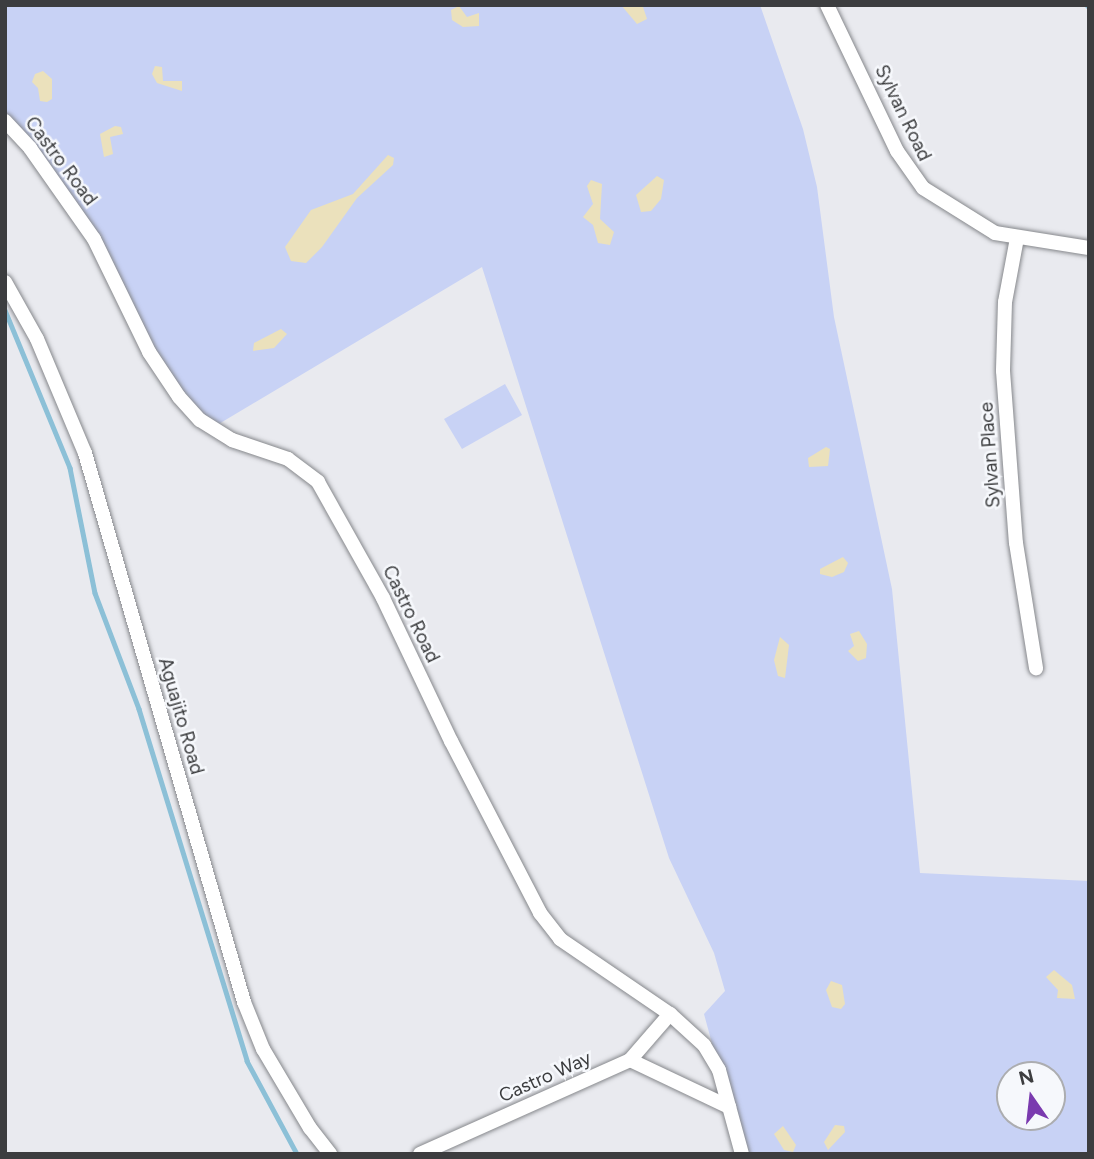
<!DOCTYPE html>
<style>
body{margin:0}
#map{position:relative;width:1094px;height:1159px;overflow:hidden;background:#e9eaef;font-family:Figtree,sans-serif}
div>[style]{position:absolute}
.green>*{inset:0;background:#c8d2f5}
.sand>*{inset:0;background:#ebe1bc}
.stream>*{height:4.5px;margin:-2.25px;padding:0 2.25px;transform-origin:2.25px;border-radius:2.25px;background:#8cc0d7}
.roads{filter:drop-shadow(0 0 2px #86888c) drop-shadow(0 0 2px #86888c)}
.minor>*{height:14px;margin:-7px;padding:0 7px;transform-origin:7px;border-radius:7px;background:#fff}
span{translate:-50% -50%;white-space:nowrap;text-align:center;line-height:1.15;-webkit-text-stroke:5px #f6f8fc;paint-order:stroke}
.street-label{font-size:19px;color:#3c3d3f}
.frame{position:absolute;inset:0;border:7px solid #3c3d3f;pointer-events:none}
.north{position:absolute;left:996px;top:1061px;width:70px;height:70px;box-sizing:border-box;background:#f6f8fc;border:2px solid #acadb0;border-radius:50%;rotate:346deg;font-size:19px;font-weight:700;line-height:28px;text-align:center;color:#3c3d3f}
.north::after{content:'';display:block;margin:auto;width:24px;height:32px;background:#7a3aaf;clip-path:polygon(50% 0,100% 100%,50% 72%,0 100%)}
</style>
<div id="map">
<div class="green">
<div style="clip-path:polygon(evenodd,5px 5px,760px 5px,803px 129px,817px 187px,834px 317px,892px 589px,920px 873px,1089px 881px,1089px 1154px,742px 1154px,704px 1014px,725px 991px,714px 953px,669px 858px,482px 267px,212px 428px,179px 397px,94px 239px,5px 118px,5px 5px,1010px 1075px,1052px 1075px,1052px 1117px,1010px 1117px,1010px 1075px)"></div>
<div style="clip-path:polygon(505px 384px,522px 415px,462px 449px,444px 419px)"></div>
</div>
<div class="sand">
<div style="clip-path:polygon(621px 5px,643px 7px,647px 19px,637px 24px)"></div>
<div style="clip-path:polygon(459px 6px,467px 17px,479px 13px,479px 26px,463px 27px,452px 20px,451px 10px)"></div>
<div style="clip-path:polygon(155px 66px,162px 67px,163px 81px,182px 81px,182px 91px,157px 83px,152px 74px)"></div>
<div style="clip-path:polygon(43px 71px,52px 79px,52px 99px,47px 102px,40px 101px,38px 88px,32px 82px,35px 74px)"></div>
<div style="clip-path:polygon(115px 126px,121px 127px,123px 134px,110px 137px,113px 154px,104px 157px,100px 134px)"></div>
<div style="clip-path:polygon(388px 155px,394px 158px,393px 165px,357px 198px,322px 247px,306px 263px,291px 261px,285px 247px,311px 210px,353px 194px)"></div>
<div style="clip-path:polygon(657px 176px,664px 180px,661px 199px,651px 211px,641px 212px,636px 195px)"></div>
<div style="clip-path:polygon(591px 180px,602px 184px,600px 219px,614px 232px,610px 245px,598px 243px,593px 225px,583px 217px,593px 204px,587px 186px)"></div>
<div style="clip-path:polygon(281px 329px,287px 334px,274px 348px,253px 351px,254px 343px)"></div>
<div style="clip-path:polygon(826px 447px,830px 449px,828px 466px,809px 467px,808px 458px)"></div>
<div style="clip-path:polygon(843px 557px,848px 563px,844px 572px,832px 577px,820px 574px,820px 569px)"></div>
<div style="clip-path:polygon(859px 631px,867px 644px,866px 658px,858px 661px,848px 651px,854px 646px,850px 634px)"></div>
<div style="clip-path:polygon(780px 637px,789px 645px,785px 678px,778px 676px,774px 660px)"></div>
<div style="clip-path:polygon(1054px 970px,1072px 985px,1075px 999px,1057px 998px,1058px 990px,1046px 977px)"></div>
<div style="clip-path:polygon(831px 981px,842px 985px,845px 1004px,841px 1009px,832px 1007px,826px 990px)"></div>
<div style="clip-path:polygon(835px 1125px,844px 1126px,845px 1132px,828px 1150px,824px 1142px)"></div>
<div style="clip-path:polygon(783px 1126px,796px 1145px,793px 1152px,784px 1150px,774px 1134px)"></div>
</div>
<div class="stream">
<div style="left:1087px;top:5px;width:3px;rotate:45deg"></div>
<div style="left:5px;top:310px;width:171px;rotate:67.6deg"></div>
<div style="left:70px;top:468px;width:127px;rotate:78.7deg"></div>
<div style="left:95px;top:593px;width:124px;rotate:69.2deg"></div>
<div style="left:139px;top:709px;width:368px;rotate:72.9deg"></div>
<div style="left:247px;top:1061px;width:106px;rotate:61.7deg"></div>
</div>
<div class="roads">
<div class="minor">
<div style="left:827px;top:5px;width:162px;rotate:64.4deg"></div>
<div style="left:897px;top:151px;width:45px;rotate:54.9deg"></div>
<div style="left:923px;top:188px;width:85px;rotate:32deg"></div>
<div style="left:995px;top:233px;width:95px;rotate:9.1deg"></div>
<div style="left:5px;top:121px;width:37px;rotate:47deg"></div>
<div style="left:30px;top:148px;width:111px;rotate:54.9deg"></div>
<div style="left:94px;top:239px;width:126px;rotate:64deg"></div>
<div style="left:149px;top:352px;width:54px;rotate:56.3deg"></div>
<div style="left:179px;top:397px;width:31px;rotate:48deg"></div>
<div style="left:200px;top:420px;width:38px;rotate:32deg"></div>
<div style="left:232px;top:440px;width:59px;rotate:18.7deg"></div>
<div style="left:288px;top:459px;width:38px;rotate:37deg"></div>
<div style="left:318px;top:482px;width:133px;rotate:60.7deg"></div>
<div style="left:383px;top:598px;width:158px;rotate:64.6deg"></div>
<div style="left:451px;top:741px;width:194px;rotate:62.6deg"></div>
<div style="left:540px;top:913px;width:33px;rotate:52deg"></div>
<div style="left:560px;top:939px;width:133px;rotate:34.3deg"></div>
<div style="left:670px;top:1014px;width:46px;rotate:42.4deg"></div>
<div style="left:704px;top:1045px;width:29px;rotate:59deg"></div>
<div style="left:719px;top:1070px;width:87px;rotate:74.7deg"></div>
<div style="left:1017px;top:238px;width:65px;rotate:100.6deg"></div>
<div style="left:1005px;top:302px;width:69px;rotate:91.7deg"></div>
<div style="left:1003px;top:371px;width:172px;rotate:85.7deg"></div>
<div style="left:1016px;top:543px;width:127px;rotate:80.9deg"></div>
<div style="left:5px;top:282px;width:65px;rotate:60.7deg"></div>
<div style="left:37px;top:339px;width:124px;rotate:67.2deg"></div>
<div style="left:85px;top:453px;width:572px;rotate:73.85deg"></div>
<div style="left:244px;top:1002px;width:51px;rotate:68deg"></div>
<div style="left:263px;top:1049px;width:92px;rotate:59.3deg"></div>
<div style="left:310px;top:1128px;width:33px;rotate:52deg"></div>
<div style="left:630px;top:1060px;width:110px;rotate:25.4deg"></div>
<div style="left:420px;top:1154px;width:230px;rotate:-24.1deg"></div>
<div style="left:630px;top:1060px;width:61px;rotate:-49deg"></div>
</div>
</div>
<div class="street-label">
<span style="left:903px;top:113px;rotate:64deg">Sylvan Road</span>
<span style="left:61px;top:161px;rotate:53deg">Castro Road</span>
<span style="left:990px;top:455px;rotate:-94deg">Sylvan Place</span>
<span style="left:411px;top:614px;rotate:64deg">Castro Road</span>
<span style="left:181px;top:716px;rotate:74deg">Aguajito Road</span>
<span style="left:545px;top:1077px;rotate:-24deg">Castro Way</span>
</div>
<div class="frame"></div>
<div class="north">N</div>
</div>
